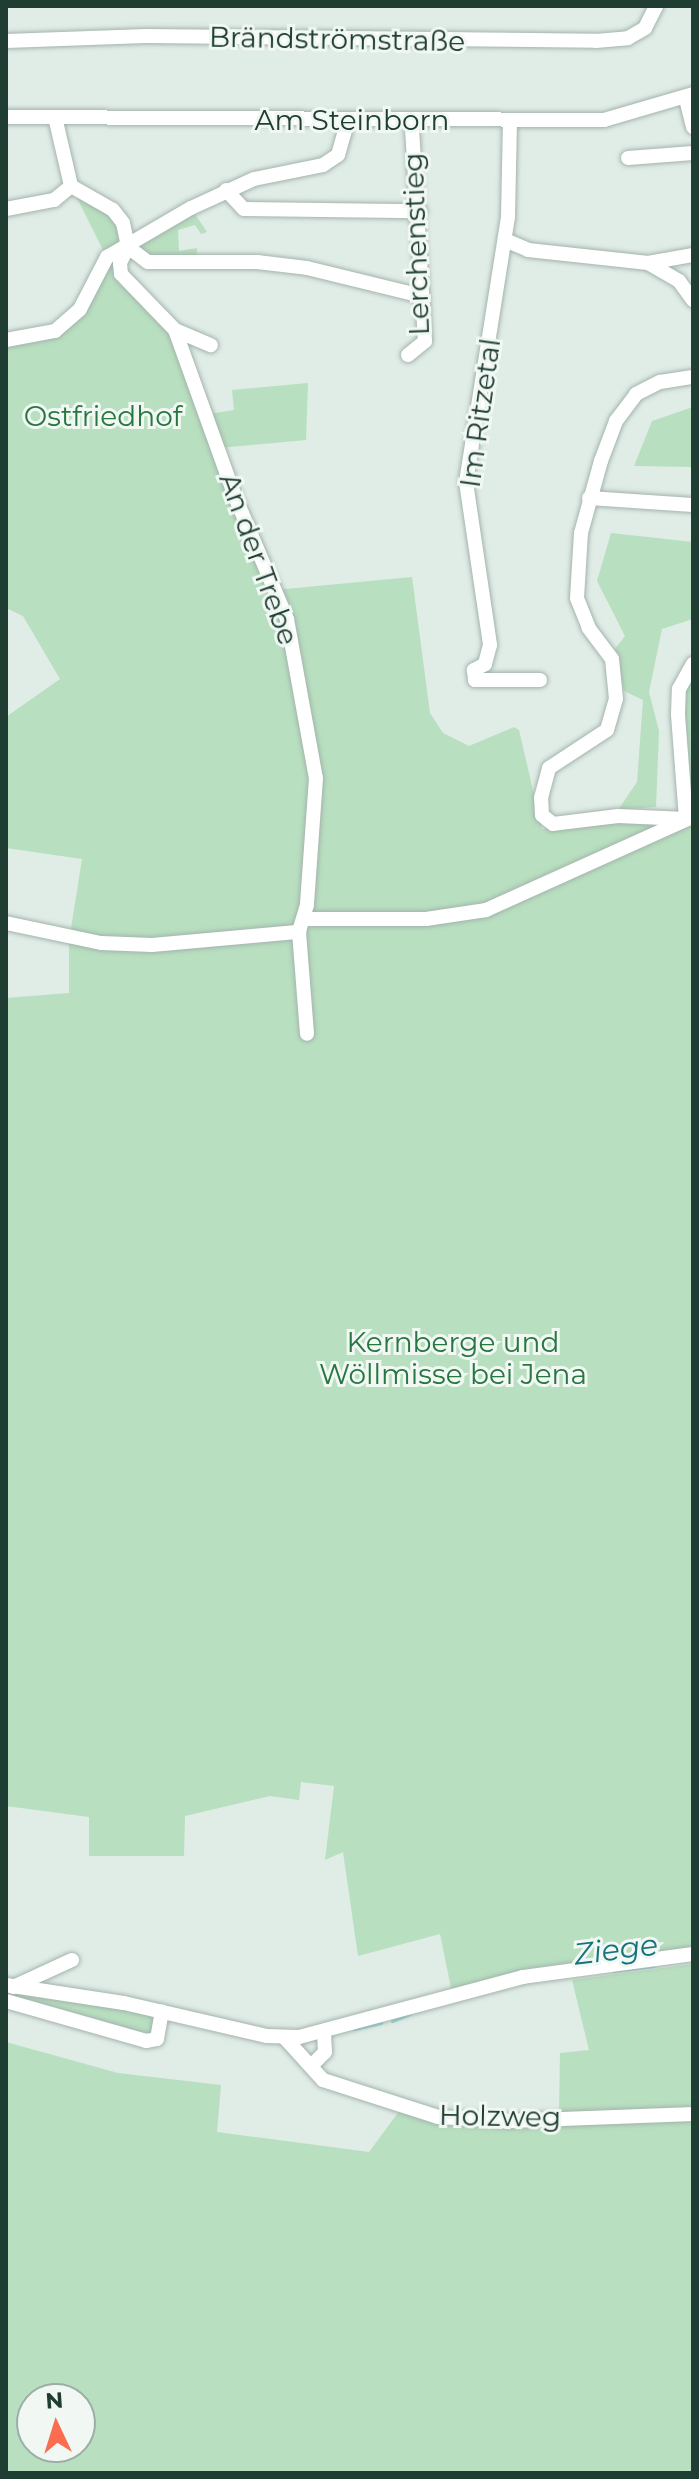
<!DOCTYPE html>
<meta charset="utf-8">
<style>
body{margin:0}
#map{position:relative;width:699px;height:2479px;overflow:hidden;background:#e0ece6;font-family:Montserrat,sans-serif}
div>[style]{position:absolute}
.green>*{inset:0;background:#b8dfbf}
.stream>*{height:3px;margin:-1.5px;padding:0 1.5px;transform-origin:1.5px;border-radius:1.5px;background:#85ced5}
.roads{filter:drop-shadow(0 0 2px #a3b4ad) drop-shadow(0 0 2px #a3b4ad)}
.minor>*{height:14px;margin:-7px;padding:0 7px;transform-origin:7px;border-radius:7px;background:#fff}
span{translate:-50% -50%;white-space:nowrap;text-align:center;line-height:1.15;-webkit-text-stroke:6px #f1f8f4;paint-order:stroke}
.street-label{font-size:28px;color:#203d33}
.park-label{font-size:28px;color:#287740}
.water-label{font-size:30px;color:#16737d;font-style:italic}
.frame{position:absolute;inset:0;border:8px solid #203d33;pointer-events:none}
.north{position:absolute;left:16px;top:2383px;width:80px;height:80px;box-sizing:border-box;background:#f1f8f4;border:2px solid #9dada7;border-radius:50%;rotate:356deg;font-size:22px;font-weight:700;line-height:32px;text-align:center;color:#203d33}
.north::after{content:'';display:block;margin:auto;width:28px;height:36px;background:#fa6d50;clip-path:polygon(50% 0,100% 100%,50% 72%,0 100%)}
</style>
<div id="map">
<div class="green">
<div style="clip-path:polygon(71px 186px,113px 210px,128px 247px,191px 208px,207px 232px,201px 234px,195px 225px,178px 230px,179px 251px,197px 248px,196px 262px,148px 262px,128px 248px,120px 263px,175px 330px,209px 414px,234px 410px,232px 390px,308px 383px,306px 440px,219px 448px,275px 590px,412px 577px,430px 713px,443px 733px,469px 746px,514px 727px,519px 730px,542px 829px,620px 819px,692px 824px,693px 1952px,452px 1993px,440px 1934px,358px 1956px,343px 1852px,325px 1860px,334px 1786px,301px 1782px,299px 1800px,270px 1796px,185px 1816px,184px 1856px,89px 1856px,89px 1817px,6px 1806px,6px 998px,69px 993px,69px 941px,82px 859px,6px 848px,6px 717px,60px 679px,23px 616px,6px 608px,6px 340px,55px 331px,80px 309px,107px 258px)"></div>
<div style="clip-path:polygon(693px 407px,693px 467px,634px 466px,652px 421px)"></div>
<div style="clip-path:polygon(611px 533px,693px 542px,693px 619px,662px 629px,649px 692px,659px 731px,656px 807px,618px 810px,637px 782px,643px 700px,624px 691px,615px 649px,625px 636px,597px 581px)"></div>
<div style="clip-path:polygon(693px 672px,693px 810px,688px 807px,683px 690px)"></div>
<div style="clip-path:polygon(693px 1964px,693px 2110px,559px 2116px,560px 2053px,589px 2050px,572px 1980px)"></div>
<div style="clip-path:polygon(6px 1989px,154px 2014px,153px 2037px,6px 1999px)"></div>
<div style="clip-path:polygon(evenodd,6px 2042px,118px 2073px,221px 2085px,217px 2132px,369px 2152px,400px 2110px,426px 2118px,693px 2117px,693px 2473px,6px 2473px,6px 2042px,32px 2399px,80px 2399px,80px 2447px,32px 2447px,32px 2399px)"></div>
</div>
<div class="stream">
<div style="left:614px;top:1971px;width:40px;rotate:-7.1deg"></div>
<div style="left:392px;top:2021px;width:19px;rotate:-21deg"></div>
<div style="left:354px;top:2029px;width:28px;rotate:-13deg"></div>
</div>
<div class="roads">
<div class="minor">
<div style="left:6px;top:41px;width:140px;rotate:-2deg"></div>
<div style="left:146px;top:36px;width:450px;rotate:0.6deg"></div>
<div style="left:596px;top:41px;width:32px;rotate:-5deg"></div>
<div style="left:628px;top:38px;width:20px;rotate:-30deg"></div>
<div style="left:645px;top:28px;width:25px;rotate:-63deg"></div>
<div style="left:686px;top:99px;width:29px;rotate:76deg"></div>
<div style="left:6px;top:117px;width:598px;rotate:0.29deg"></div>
<div style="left:604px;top:120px;width:93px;rotate:-16.3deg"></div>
<div style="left:55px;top:117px;width:71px;rotate:76.9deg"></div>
<div style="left:71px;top:186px;width:48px;rotate:29.7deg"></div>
<div style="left:113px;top:210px;width:16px;rotate:52deg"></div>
<div style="left:123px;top:223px;width:25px;rotate:78deg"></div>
<div style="left:128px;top:247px;width:18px;rotate:117deg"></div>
<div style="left:120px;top:263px;width:11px;rotate:85deg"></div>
<div style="left:121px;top:274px;width:78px;rotate:46deg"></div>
<div style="left:175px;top:330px;width:180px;rotate:70.2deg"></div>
<div style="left:236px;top:499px;width:130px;rotate:67deg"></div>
<div style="left:287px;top:619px;width:162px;rotate:79.7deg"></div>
<div style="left:316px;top:778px;width:127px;rotate:94.1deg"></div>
<div style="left:307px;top:905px;width:28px;rotate:107deg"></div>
<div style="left:299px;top:932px;width:102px;rotate:85.5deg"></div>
<div style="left:510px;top:121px;width:96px;rotate:91.2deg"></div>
<div style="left:508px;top:217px;width:268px;rotate:99deg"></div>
<div style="left:466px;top:482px;width:165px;rotate:81.6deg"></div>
<div style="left:490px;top:645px;width:20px;rotate:105deg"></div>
<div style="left:485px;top:664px;width:13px;rotate:151deg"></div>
<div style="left:474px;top:670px;width:10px;rotate:84deg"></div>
<div style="left:475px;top:680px;width:65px"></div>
<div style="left:628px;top:158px;width:65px;rotate:-4.4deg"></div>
<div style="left:226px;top:190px;width:26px;rotate:47deg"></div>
<div style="left:244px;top:209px;width:176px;rotate:0.7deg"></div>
<div style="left:6px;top:209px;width:49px;rotate:-10.6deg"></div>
<div style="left:54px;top:200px;width:22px;rotate:-39deg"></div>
<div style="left:505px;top:240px;width:25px;rotate:23deg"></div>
<div style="left:528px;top:250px;width:121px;rotate:6.2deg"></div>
<div style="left:648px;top:263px;width:36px;rotate:30deg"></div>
<div style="left:679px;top:281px;width:24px;rotate:54deg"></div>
<div style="left:128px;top:247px;width:25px;rotate:37deg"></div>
<div style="left:148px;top:262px;width:109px"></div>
<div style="left:257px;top:262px;width:50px;rotate:6.8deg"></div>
<div style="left:307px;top:268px;width:118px;rotate:13.7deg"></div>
<div style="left:648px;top:263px;width:46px;rotate:-10.1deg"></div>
<div style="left:175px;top:330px;width:39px;rotate:23deg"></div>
<div style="left:6px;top:340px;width:50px;rotate:-10.4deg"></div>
<div style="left:55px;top:331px;width:33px;rotate:-41deg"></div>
<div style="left:80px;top:309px;width:59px;rotate:-62.6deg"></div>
<div style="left:107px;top:257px;width:97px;rotate:-30.3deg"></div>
<div style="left:191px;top:208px;width:69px;rotate:-24.7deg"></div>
<div style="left:254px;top:179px;width:70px;rotate:-11.5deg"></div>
<div style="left:323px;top:165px;width:18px;rotate:-34deg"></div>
<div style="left:338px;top:155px;width:36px;rotate:-74deg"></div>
<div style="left:408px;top:355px;width:22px;rotate:-39deg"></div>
<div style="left:425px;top:341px;width:213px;rotate:-93.5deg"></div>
<div style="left:589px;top:498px;width:104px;rotate:3.9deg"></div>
<div style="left:686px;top:819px;width:68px;rotate:-177.5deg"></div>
<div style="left:618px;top:816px;width:65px;rotate:173deg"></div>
<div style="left:553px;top:824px;width:14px;rotate:-141deg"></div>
<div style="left:542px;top:815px;width:17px;rotate:-93deg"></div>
<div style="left:541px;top:798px;width:31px;rotate:-75deg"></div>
<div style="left:549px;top:768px;width:69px;rotate:-33.2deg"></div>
<div style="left:607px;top:730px;width:32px;rotate:-74deg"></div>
<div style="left:616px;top:699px;width:40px;rotate:-95.7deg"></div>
<div style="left:612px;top:659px;width:39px;rotate:-127deg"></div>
<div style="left:589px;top:628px;width:32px;rotate:-112deg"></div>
<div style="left:577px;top:598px;width:65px;rotate:-86.5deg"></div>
<div style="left:581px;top:533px;width:75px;rotate:-74.5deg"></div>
<div style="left:601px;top:461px;width:43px;rotate:-69.4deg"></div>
<div style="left:616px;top:421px;width:34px;rotate:-53deg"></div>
<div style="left:636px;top:394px;width:27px;rotate:-27deg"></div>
<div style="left:660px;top:382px;width:33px;rotate:-9deg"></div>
<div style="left:686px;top:819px;width:105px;rotate:-94.4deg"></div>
<div style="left:678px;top:714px;width:25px;rotate:-88deg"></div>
<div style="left:679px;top:689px;width:29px;rotate:-61deg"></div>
<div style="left:305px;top:919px;width:121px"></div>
<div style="left:426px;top:919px;width:61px;rotate:-8.5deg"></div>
<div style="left:486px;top:910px;width:222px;rotate:-24.3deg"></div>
<div style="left:6px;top:923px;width:97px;rotate:11.9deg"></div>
<div style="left:101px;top:943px;width:51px;rotate:2.2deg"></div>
<div style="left:152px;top:945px;width:148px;rotate:-5.1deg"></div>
<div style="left:6px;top:1985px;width:119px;rotate:8.7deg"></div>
<div style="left:124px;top:2003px;width:147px;rotate:13deg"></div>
<div style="left:267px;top:2036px;width:32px;rotate:2deg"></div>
<div style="left:299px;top:2037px;width:232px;rotate:-15deg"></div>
<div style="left:523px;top:1977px;width:172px;rotate:-7.7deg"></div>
<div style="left:13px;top:1987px;width:65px;rotate:-24.6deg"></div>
<div style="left:6px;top:2001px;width:146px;rotate:15.9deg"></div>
<div style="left:146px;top:2041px;width:11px;rotate:-10deg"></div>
<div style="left:157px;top:2039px;width:28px;rotate:-80deg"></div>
<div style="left:284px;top:2037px;width:58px;rotate:47.8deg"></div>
<div style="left:323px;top:2080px;width:121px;rotate:17.8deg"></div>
<div style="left:438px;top:2117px;width:72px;rotate:3.2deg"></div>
<div style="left:510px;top:2121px;width:183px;rotate:-2.2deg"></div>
<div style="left:311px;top:2066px;width:20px;rotate:-45deg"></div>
<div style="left:325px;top:2052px;width:18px;rotate:-93deg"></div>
</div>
</div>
<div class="street-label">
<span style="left:337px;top:39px;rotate:1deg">Brändströmstraße</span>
<span style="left:352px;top:120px">Am Steinborn</span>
<span style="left:416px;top:244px;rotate:-92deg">Lerchenstieg</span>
<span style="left:480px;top:413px;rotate:-82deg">Im Ritzetal</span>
<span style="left:259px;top:559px;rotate:70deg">An der Trebe</span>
<span style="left:500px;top:2116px;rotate:1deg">Holzweg</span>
</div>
<div class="park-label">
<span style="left:103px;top:416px">Ostfriedhof</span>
<span style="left:453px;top:1358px">Kernberge und<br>Wöllmisse bei Jena</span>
</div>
<div class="water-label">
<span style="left:616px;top:1950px;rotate:-7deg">Ziege</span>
</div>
<div class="frame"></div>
<div class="north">N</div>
</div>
